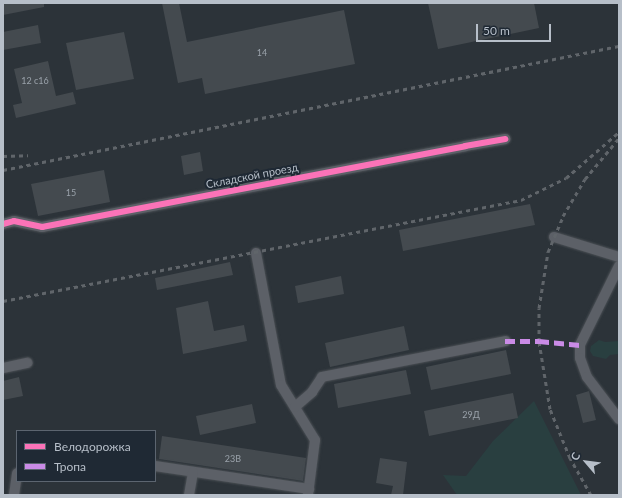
<!DOCTYPE html>
<meta charset="utf-8">
<style>
body{margin:0}
#map{position:relative;width:622px;height:498px;overflow:hidden;background:#2c3339;font-family:Lato,sans-serif}
div>[style]{position:absolute}
.green>*{inset:0;background:#293f40}
.building>*{inset:0;background:#444a4f}
.roads{filter:drop-shadow(0 0 1px #4a4f54) drop-shadow(0 0 1px #4a4f54)}
.minor>*{height:10px;margin:-5px;padding:0 5px;transform-origin:5px;border-radius:5px;background:#5c6067}
.rail>*{height:3px;margin-top:-1.5px;transform-origin:0;background:repeating-linear-gradient(90deg,#60656a 0 4px,transparent 0 8px)}
.quiet>*{height:5px;margin-top:-2.5px;transform-origin:0;background:repeating-linear-gradient(90deg,#ca8be6 0 10px,transparent 0 15px)}
.cycleway>*{height:6px;margin:-3px;padding:0 3px;transform-origin:3px;border-radius:3px;background:#fb73b8}
span{translate:-50% -50%;white-space:nowrap;text-align:center;line-height:1.15;-webkit-text-stroke:4px #1f2934;paint-order:stroke}
.number-label{font-size:9px;color:#9aa2aa}
.number-label span{-webkit-text-stroke-width:0}
.street-label{font-size:11px;color:#b7bfc9}
.frame{position:absolute;inset:0;border:4px solid #b7bfc9;pointer-events:none}
.legend{position:absolute;left:16px;top:430px;width:140px;height:52px;box-sizing:border-box;background:#1f2934;border:1px solid #5c6570;margin:0;padding:5px 7px;list-style:none;font-size:12px;color:#b7bfc9}
.legend li{display:flex;align-items:center;gap:8px;height:20px}
.legend b{width:20px;border:1px solid #5c6570}
.north{position:absolute;left:566px;top:442px;width:40px;height:40px;-webkit-text-stroke:3px #1f2934;paint-order:stroke;rotate:298deg;font-size:11px;font-weight:700;line-height:16px;text-align:center;color:#b7bfc9}
.north::after{content:'';display:block;margin:auto;width:14px;height:18px;background:#b7bfc9;clip-path:polygon(50% 0,100% 100%,50% 72%,0 100%)}
.scale{position:absolute;left:476px;top:24px;width:75px;height:18px;box-sizing:border-box;border:2px solid #b7bfc9;border-top:0;padding-left:5px;font-size:12px;line-height:14px;white-space:nowrap;color:#b7bfc9;-webkit-text-stroke:3px #1f2934;paint-order:stroke}
</style>
<div id="map">
<div class="green">
<div style="clip-path:polygon(599px 340px,605px 342px,619px 341px,619px 354px,610px 355px,606px 359px,593px 356px,590px 351px,591px 346px)"></div>
<div style="clip-path:polygon(534px 401px,581px 495px,457px 495px,443px 475px,466px 476px,493px 441px)"></div>
</div>
<div class="building">
<div style="clip-path:polygon(3px 3px,44px 3px,44px 7px,3px 15px)"></div>
<div style="clip-path:polygon(162px 3px,179px 3px,187px 42px,344px 10px,355px 64px,205px 94px,202px 78px,178px 83px)"></div>
<div style="clip-path:polygon(428px 3px,534px 3px,539px 28px,438px 49px)"></div>
<div style="clip-path:polygon(38px 25px,41px 43px,3px 50px,3px 32px)"></div>
<div style="clip-path:polygon(124px 32px,134px 79px,76px 90px,66px 43px)"></div>
<div style="clip-path:polygon(48px 61px,56px 96px,73px 92px,76px 104px,16px 118px,13px 105px,22px 103px,14px 69px)"></div>
<div style="clip-path:polygon(200px 152px,203px 171px,184px 175px,181px 156px)"></div>
<div style="clip-path:polygon(104px 170px,110px 202px,38px 216px,31px 184px)"></div>
<div style="clip-path:polygon(530px 204px,535px 225px,403px 251px,399px 230px)"></div>
<div style="clip-path:polygon(230px 262px,233px 275px,157px 290px,155px 278px)"></div>
<div style="clip-path:polygon(341px 276px,344px 294px,298px 303px,295px 286px)"></div>
<div style="clip-path:polygon(208px 301px,214px 331px,244px 325px,247px 341px,183px 354px,176px 308px)"></div>
<div style="clip-path:polygon(404px 326px,409px 350px,330px 367px,325px 343px)"></div>
<div style="clip-path:polygon(506px 350px,511px 374px,431px 390px,426px 367px)"></div>
<div style="clip-path:polygon(406px 370px,411px 394px,338px 408px,334px 384px)"></div>
<div style="clip-path:polygon(19px 377px,23px 396px,3px 400px,3px 381px)"></div>
<div style="clip-path:polygon(589px 391px,596px 420px,583px 423px,576px 395px)"></div>
<div style="clip-path:polygon(513px 393px,518px 418px,429px 436px,424px 411px)"></div>
<div style="clip-path:polygon(252px 404px,256px 423px,200px 435px,196px 416px)"></div>
<div style="clip-path:polygon(162px 436px,306px 458px,303px 481px,159px 459px)"></div>
<div style="clip-path:polygon(380px 458px,407px 462px,403px 495px,391px 495px,393px 486px,376px 483px)"></div>
</div>
<div class="roads">
<div class="minor">
<div style="left:3px;top:224px;width:11px;rotate:-15deg"></div>
<div style="left:14px;top:221px;width:29px;rotate:12deg"></div>
<div style="left:42px;top:227px;width:431px;rotate:-10.8deg"></div>
<div style="left:465px;top:146px;width:41px;rotate:-9.9deg"></div>
<div style="left:554px;top:237px;width:68px;rotate:17.1deg"></div>
<div style="left:256px;top:253px;width:134px;rotate:79.3deg"></div>
<div style="left:281px;top:385px;width:65px;rotate:58.3deg"></div>
<div style="left:315px;top:440px;width:55px;rotate:97.3deg"></div>
<div style="left:619px;top:266px;width:88px;rotate:116.3deg"></div>
<div style="left:580px;top:345px;width:13px;rotate:90deg"></div>
<div style="left:580px;top:358px;width:20px;rotate:70deg"></div>
<div style="left:587px;top:377px;width:53px;rotate:52.7deg"></div>
<div style="left:3px;top:368px;width:25px;rotate:-12deg"></div>
<div style="left:295px;top:407px;width:23px;rotate:-41deg"></div>
<div style="left:312px;top:392px;width:18px;rotate:-56deg"></div>
<div style="left:322px;top:377px;width:187px;rotate:-11.1deg"></div>
<div style="left:155px;top:466px;width:156px;rotate:8.5deg"></div>
<div style="left:14px;top:495px;width:22px;rotate:-82deg"></div>
<div style="left:189px;top:495px;width:23px;rotate:-80deg"></div>
</div>
</div>
<div class="rail">
<div style="left:3px;top:156px;width:25px;rotate:-2deg"></div>
<div style="left:3px;top:170px;width:628px;rotate:-11.38deg"></div>
<div style="left:3px;top:301px;width:528px;rotate:-11.03deg"></div>
<div style="left:521px;top:200px;width:50px;rotate:-26.1deg"></div>
<div style="left:566px;top:178px;width:70px;rotate:-41deg"></div>
<div style="left:591px;top:495px;width:43px;rotate:-119.6deg"></div>
<div style="left:570px;top:458px;width:53px;rotate:-112.2deg"></div>
<div style="left:550px;top:409px;width:69px;rotate:-99.2deg"></div>
<div style="left:539px;top:341px;width:33px;rotate:-90deg"></div>
<div style="left:539px;top:308px;width:57px;rotate:-80.9deg"></div>
<div style="left:548px;top:252px;width:39px;rotate:-67deg"></div>
<div style="left:563px;top:216px;width:43px;rotate:-59.3deg"></div>
<div style="left:585px;top:179px;width:53px;rotate:-50.3deg"></div>
</div>
<div class="quiet">
<div style="left:505px;top:341px;width:34px"></div>
<div style="left:539px;top:341px;width:41px;rotate:5.6deg"></div>
</div>
<div class="cycleway">
<div style="left:3px;top:224px;width:11px;rotate:-15deg"></div>
<div style="left:14px;top:221px;width:29px;rotate:12deg"></div>
<div style="left:42px;top:227px;width:431px;rotate:-10.8deg"></div>
<div style="left:465px;top:146px;width:41px;rotate:-9.9deg"></div>
</div>
<div class="number-label">
<span style="left:262px;top:53px">14</span>
<span style="left:35px;top:81px">12 с16</span>
<span style="left:71px;top:193px">15</span>
<span style="left:471px;top:415px">29Д</span>
<span style="left:233px;top:459px">23В</span>
</div>
<div class="street-label">
<span style="left:252px;top:176px;rotate:-11deg">Складской проезд</span>
</div>
<div class="frame"></div>
<ul class="legend">
<li><b style="height:5px;background:#fb73b8"></b>Велодорожка</li>
<li><b style="height:5px;background:#ca8be6"></b>Тропа</li>
</ul>
<div class="north">С</div>
<div class="scale">50 m</div>
</div>
